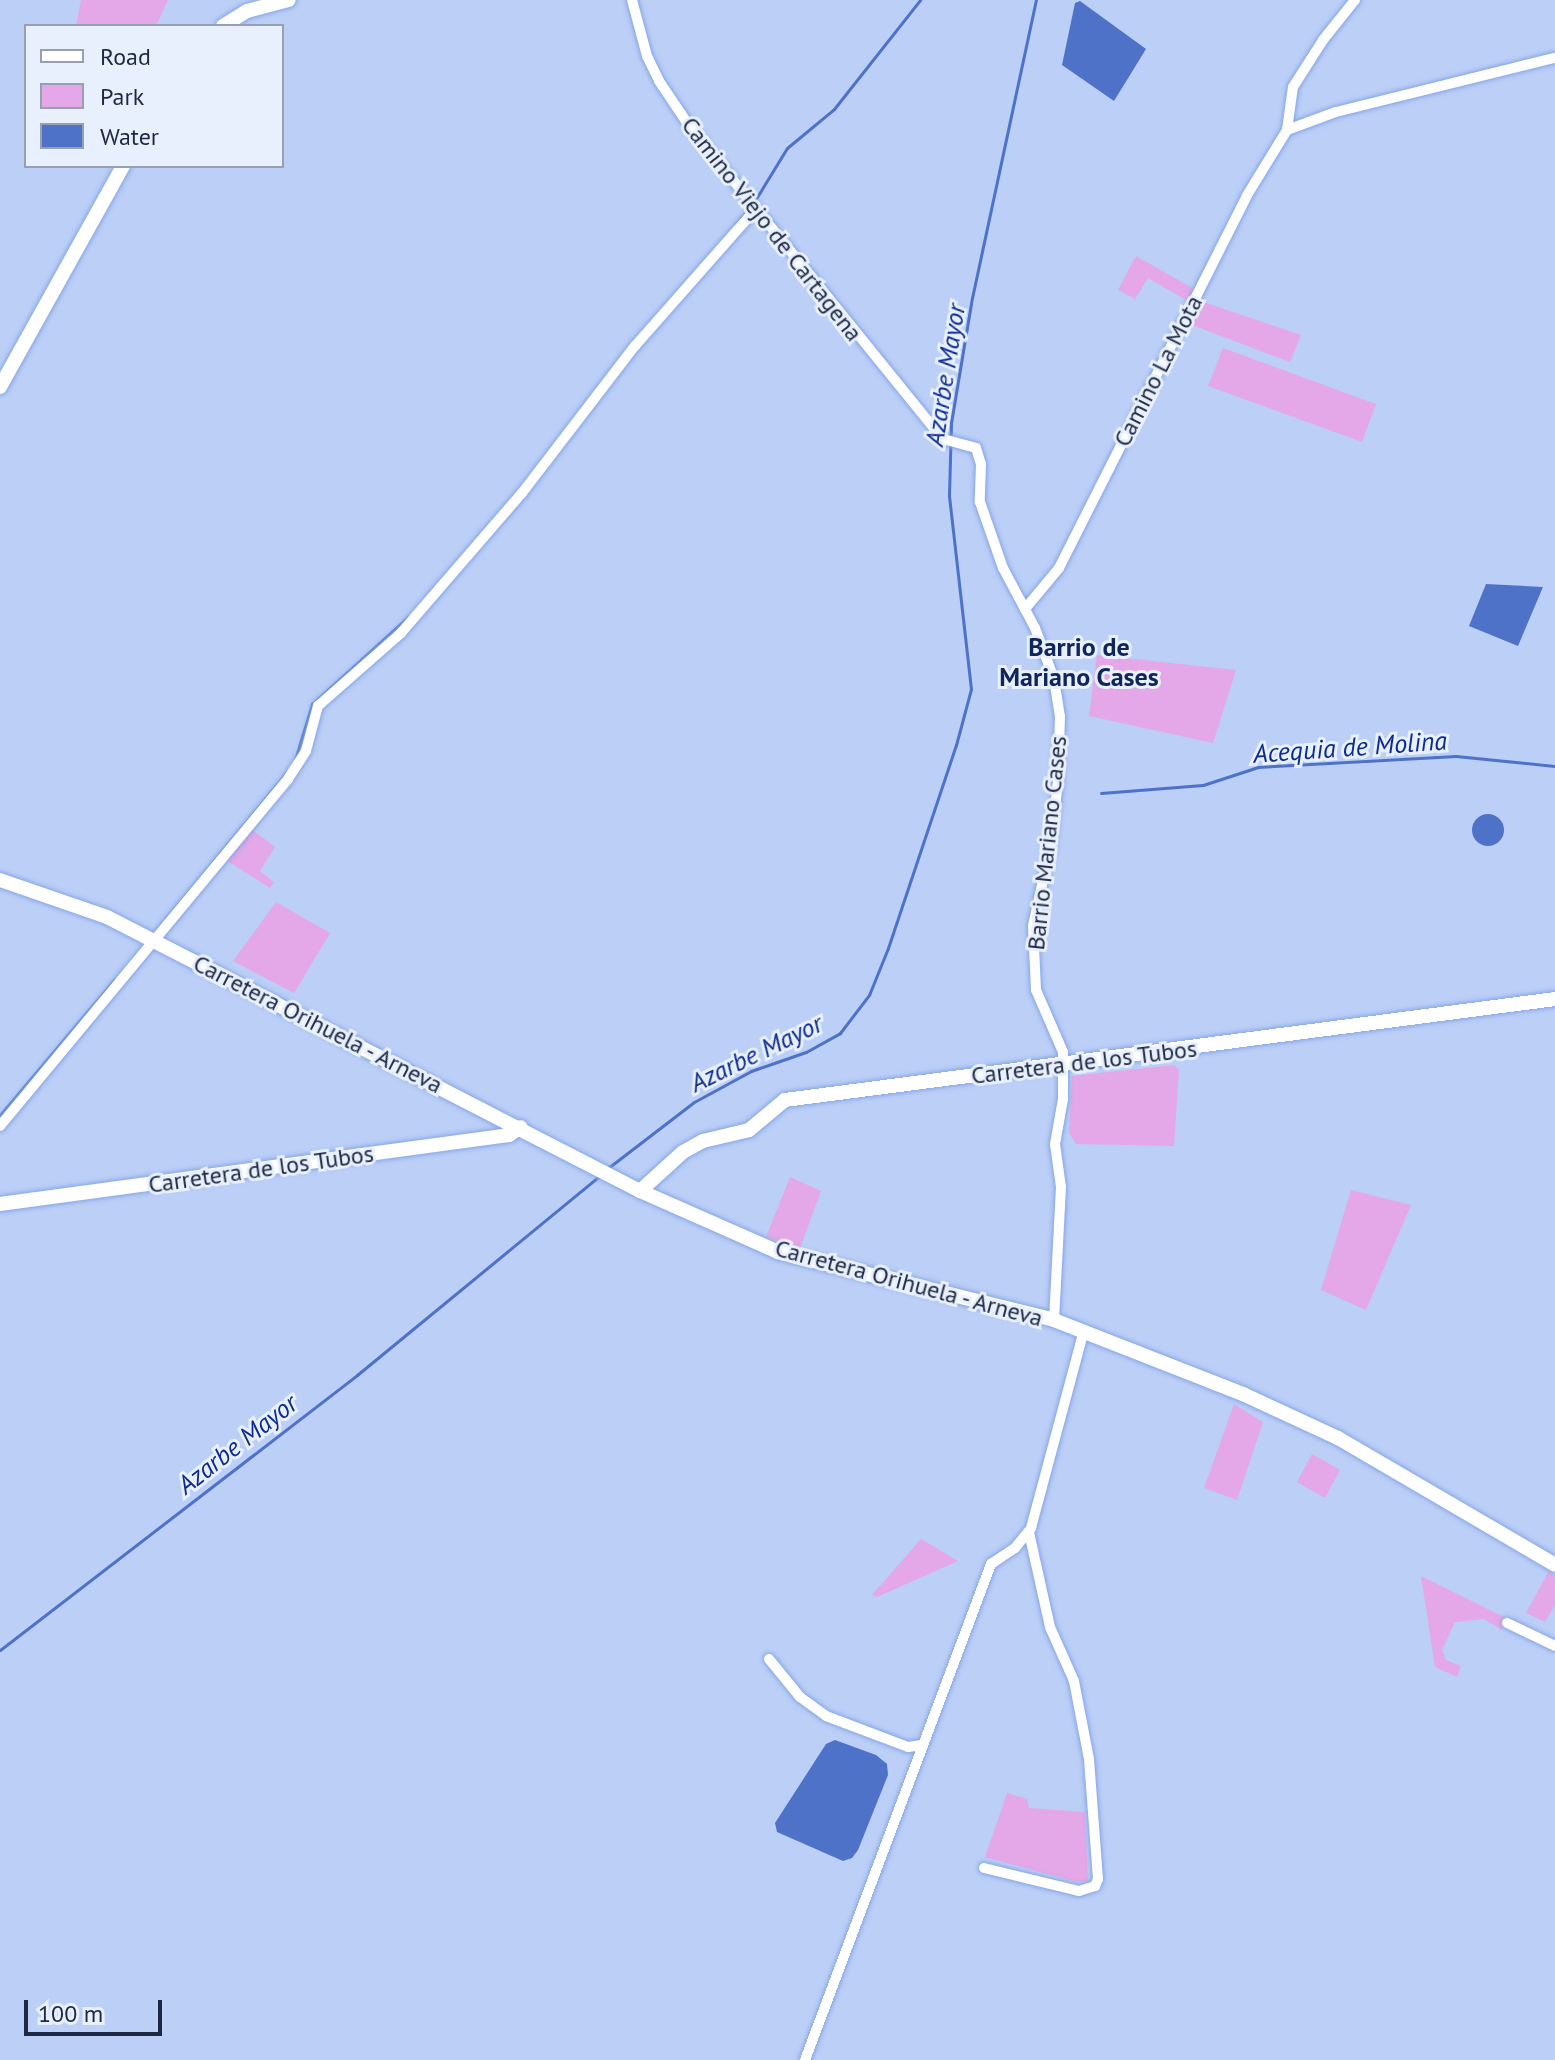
<!DOCTYPE html>
<style>
body{margin:0}
#map{position:relative;width:1555px;height:2060px;overflow:hidden;background:#bbcff7;font-family:"PT Sans",sans-serif}
div>[style]{position:absolute}
.green>*{inset:0;background:#e4a7e7}
.water>*{inset:0;background:#4d72c8}
.round{border-radius:50%}
.stream>*{height:3px;margin:-1.5px;padding:0 1.5px;transform-origin:1.5px;border-radius:1.5px;background:#4d72c8}
.roads{filter:drop-shadow(0 0 2px #87a6e6) drop-shadow(0 0 2px #87a6e6)}
.minor>*{height:10px;margin:-5px;padding:0 5px;transform-origin:5px;border-radius:5px;background:#fff}
.tertiary>*{height:14px;margin:-7px;padding:0 7px;transform-origin:7px;border-radius:7px;background:#fff}
.secondary>*{height:14px;margin:-7px;padding:0 7px;transform-origin:7px;border-radius:7px;background:#fff}
span{translate:-50% -50%;white-space:nowrap;text-align:center;line-height:1.15;-webkit-text-stroke:6px #e8effd;paint-order:stroke}
.street-label{font-size:24px;color:#1d2942}
.water-label{font-size:26px;color:#0b2b90;font-style:italic}
.neighbourhood-label{font-size:26px;color:#10255a;font-weight:700}
.legend{position:absolute;left:24px;top:24px;width:260px;height:144px;box-sizing:border-box;background:#e8effd;border:2px solid #97a0b2;margin:0;padding:10px 14px;list-style:none;font-size:24px;color:#1d2942}
.legend li{display:flex;align-items:center;gap:16px;height:40px}
.legend b{width:40px;border:2px solid #97a0b2}
.scale{position:absolute;left:24px;top:2000px;width:138px;height:36px;box-sizing:border-box;border:4px solid #1d2942;border-top:0;padding-left:10px;font-size:24px;line-height:28px;white-space:nowrap;color:#1d2942;-webkit-text-stroke:6px #e8effd;paint-order:stroke}
</style>
<div id="map">
<div class="green">
<div style="clip-path:polygon(81px 0,168px 0,156px 26px,76px 26px)"></div>
<div style="clip-path:polygon(1136px 256px,1194px 289px,1188px 301px,1148px 278px,1135px 299px,1118px 290px)"></div>
<div style="clip-path:polygon(1203px 302px,1301px 335px,1290px 362px,1192px 325px)"></div>
<div style="clip-path:polygon(1223px 348px,1376px 404px,1362px 442px,1208px 386px)"></div>
<div style="clip-path:polygon(1097px 655px,1236px 670px,1213px 743px,1089px 716px)"></div>
<div style="clip-path:polygon(251px 829px,275px 847px,260px 871px,274px 882px,270px 888px,226px 860px)"></div>
<div style="clip-path:polygon(276px 902px,330px 933px,294px 993px,233px 961px)"></div>
<div style="clip-path:polygon(1174px 1065px,1179px 1070px,1174px 1146px,1076px 1144px,1069px 1133px,1072px 1076px)"></div>
<div style="clip-path:polygon(790px 1177px,821px 1191px,800px 1248px,766px 1237px)"></div>
<div style="clip-path:polygon(1351px 1190px,1411px 1205px,1366px 1310px,1321px 1290px)"></div>
<div style="clip-path:polygon(1234px 1404px,1263px 1422px,1237px 1500px,1204px 1488px)"></div>
<div style="clip-path:polygon(1312px 1454px,1340px 1470px,1325px 1498px,1297px 1482px)"></div>
<div style="clip-path:polygon(921px 1539px,958px 1561px,877px 1597px,872px 1595px)"></div>
<div style="clip-path:polygon(1549px 1571px,1555px 1575px,1555px 1605px,1545px 1622px,1526px 1613px)"></div>
<div style="clip-path:polygon(1421px 1576px,1508px 1619px,1502px 1630px,1484px 1619px,1455px 1622px,1442px 1650px,1446px 1660px,1461px 1666px,1457px 1677px,1435px 1667px)"></div>
<div style="clip-path:polygon(1007px 1793px,1027px 1799px,1029px 1808px,1085px 1812px,1088px 1881px,1077px 1882px,985px 1857px)"></div>
</div>
<div class="water">
<div style="clip-path:polygon(1080px 1px,1146px 49px,1114px 101px,1062px 65px,1075px 3px)"></div>
<div style="clip-path:polygon(1486px 584px,1543px 587px,1518px 646px,1469px 626px)"></div>
<div class="round" style="left:1472px;top:814px;width:32px;height:32px"></div>
<div style="clip-path:polygon(835px 1740px,876px 1755px,887px 1764px,888px 1775px,858px 1850px,852px 1858px,843px 1861px,777px 1832px,775px 1823px,826px 1744px)"></div>
</div>
<div class="stream">
<div style="left:754px;top:202px;width:63px;rotate:-58.6deg"></div>
<div style="left:787px;top:148px;width:61px;rotate:-39.7deg"></div>
<div style="left:834px;top:109px;width:139px;rotate:-51.7deg"></div>
<div style="left:735px;top:225px;width:21px;rotate:-49deg"></div>
<div style="left:295px;top:760px;width:59px;rotate:-73.1deg"></div>
<div style="left:312px;top:704px;width:130px;rotate:-42.2deg"></div>
<div style="left:1101px;top:793px;width:102px;rotate:-4.5deg"></div>
<div style="left:1203px;top:785px;width:58px;rotate:-18.1deg"></div>
<div style="left:1258px;top:767px;width:198px;rotate:-3.2deg"></div>
<div style="left:1456px;top:756px;width:100px;rotate:5.8deg"></div>
<div style="left:153px;top:934px;width:209px;rotate:-50.4deg"></div>
<div style="left:0;top:1115px;width:178px;rotate:-49.8deg"></div>
<div style="left:608px;top:1168px;width:108px;rotate:-37.5deg"></div>
<div style="left:694px;top:1102px;width:65px;rotate:-28.5deg"></div>
<div style="left:751px;top:1071px;width:58px;rotate:-19.1deg"></div>
<div style="left:806px;top:1052px;width:39px;rotate:-29deg"></div>
<div style="left:840px;top:1033px;width:48px;rotate:-52.7deg"></div>
<div style="left:869px;top:995px;width:51px;rotate:-68deg"></div>
<div style="left:888px;top:948px;width:214px;rotate:-71.5deg"></div>
<div style="left:956px;top:745px;width:58px;rotate:-75deg"></div>
<div style="left:971px;top:689px;width:195px;rotate:-96.5deg"></div>
<div style="left:949px;top:495px;width:72px;rotate:-88.4deg"></div>
<div style="left:951px;top:423px;width:127px;rotate:-80.5deg"></div>
<div style="left:972px;top:298px;width:305px;rotate:-77.9deg"></div>
<div style="left:0;top:1650px;width:451px;rotate:-37.6deg"></div>
<div style="left:357px;top:1375px;width:313px;rotate:-39.4deg"></div>
</div>
<div class="roads">
<div class="minor">
<div style="left:632px;top:0;width:58px;rotate:75deg"></div>
<div style="left:647px;top:56px;width:28px;rotate:64deg"></div>
<div style="left:659px;top:81px;width:55px;rotate:56deg"></div>
<div style="left:690px;top:127px;width:392px;rotate:51deg"></div>
<div style="left:937px;top:432px;width:9px;rotate:49deg"></div>
<div style="left:943px;top:439px;width:34px;rotate:15deg"></div>
<div style="left:976px;top:448px;width:17px;rotate:73deg"></div>
<div style="left:981px;top:464px;width:38px;rotate:92deg"></div>
<div style="left:980px;top:502px;width:70px;rotate:70.8deg"></div>
<div style="left:1003px;top:568px;width:68px;rotate:61.9deg"></div>
<div style="left:1035px;top:628px;width:54px;rotate:69.6deg"></div>
<div style="left:1054px;top:679px;width:37px;rotate:81deg"></div>
<div style="left:1060px;top:716px;width:65px;rotate:91.8deg"></div>
<div style="left:1058px;top:781px;width:63px;rotate:96.3deg"></div>
<div style="left:1051px;top:844px;width:84px;rotate:102.4deg"></div>
<div style="left:1033px;top:926px;width:64px;rotate:87.3deg"></div>
<div style="left:1036px;top:990px;width:68px;rotate:66.5deg"></div>
<div style="left:1063px;top:1052px;width:47px;rotate:90deg"></div>
<div style="left:1063px;top:1099px;width:46px;rotate:100.1deg"></div>
<div style="left:1055px;top:1144px;width:43px;rotate:82.1deg"></div>
<div style="left:1061px;top:1187px;width:133px;rotate:93deg"></div>
<div style="left:1287px;top:130px;width:52px;rotate:-20.2deg"></div>
<div style="left:1336px;top:112px;width:226px;rotate:-13.9deg"></div>
<div style="left:1025px;top:609px;width:53px;rotate:-50.3deg"></div>
<div style="left:1059px;top:568px;width:415px;rotate:-63.2deg"></div>
<div style="left:1246px;top:197px;width:79px;rotate:-58.5deg"></div>
<div style="left:1287px;top:130px;width:43px;rotate:-82.1deg"></div>
<div style="left:1293px;top:87px;width:56px;rotate:-57.4deg"></div>
<div style="left:1323px;top:40px;width:51px;rotate:-51.3deg"></div>
<div style="left:0;top:1126px;width:451px;rotate:-50.3deg"></div>
<div style="left:288px;top:779px;width:33px;rotate:-57deg"></div>
<div style="left:306px;top:751px;width:47px;rotate:-75.1deg"></div>
<div style="left:318px;top:706px;width:111px;rotate:-41.3deg"></div>
<div style="left:401px;top:633px;width:185px;rotate:-49.2deg"></div>
<div style="left:522px;top:493px;width:185px;rotate:-52.5deg"></div>
<div style="left:635px;top:346px;width:181px;rotate:-48.6deg"></div>
<div style="left:1507px;top:1623px;width:53px;rotate:25.6deg"></div>
<div style="left:769px;top:1659px;width:49px;rotate:50.8deg"></div>
<div style="left:800px;top:1697px;width:32px;rotate:36deg"></div>
<div style="left:826px;top:1716px;width:88px;rotate:20.7deg"></div>
<div style="left:908px;top:1747px;width:14px;rotate:-8deg"></div>
<div style="left:984px;top:1868px;width:98px;rotate:13.6deg"></div>
<div style="left:1079px;top:1891px;width:17px;rotate:-17deg"></div>
<div style="left:1095px;top:1886px;width:8px;rotate:-67deg"></div>
<div style="left:1098px;top:1879px;width:120px;rotate:-94.3deg"></div>
<div style="left:1089px;top:1759px;width:79px;rotate:-100.9deg"></div>
<div style="left:1074px;top:1681px;width:59px;rotate:-114deg"></div>
<div style="left:1050px;top:1627px;width:97px;rotate:-102.5deg"></div>
<div style="left:805px;top:2060px;width:530px;rotate:-69.44deg"></div>
<div style="left:991px;top:1564px;width:29px;rotate:-34deg"></div>
<div style="left:1015px;top:1548px;width:26px;rotate:-51deg"></div>
<div style="left:1031px;top:1528px;width:205px;rotate:-75deg"></div>
</div>
<div class="tertiary">
<div style="left:640px;top:1191px;width:58px;rotate:-42.2deg"></div>
<div style="left:683px;top:1152px;width:23px;rotate:-29deg"></div>
<div style="left:703px;top:1141px;width:47px;rotate:-13.4deg"></div>
<div style="left:749px;top:1130px;width:47px;rotate:-39.8deg"></div>
<div style="left:785px;top:1100px;width:777px;rotate:-7.47deg"></div>
<div style="left:0;top:1204px;width:514px;rotate:-7.72deg"></div>
<div style="left:509px;top:1135px;width:14px;rotate:-34deg"></div>
</div>
<div class="secondary">
<div style="left:223px;top:26px;width:28px;rotate:-32deg"></div>
<div style="left:247px;top:11px;width:43px;rotate:-14.7deg"></div>
<div style="left:0;top:387px;width:253px;rotate:-60.9deg"></div>
<div style="left:0;top:880px;width:113px;rotate:19.1deg"></div>
<div style="left:107px;top:917px;width:599px;rotate:27.21deg"></div>
<div style="left:640px;top:1191px;width:151px;rotate:23.8deg"></div>
<div style="left:778px;top:1252px;width:284px;rotate:13.8deg"></div>
<div style="left:1054px;top:1320px;width:203px;rotate:21.4deg"></div>
<div style="left:1243px;top:1394px;width:105px;rotate:24.9deg"></div>
<div style="left:1338px;top:1438px;width:251px;rotate:30.3deg"></div>
</div>
</div>
<div class="street-label">
<span style="left:772px;top:229px;rotate:52deg">Camino Viejo de Cartagena</span>
<span style="left:1158px;top:371px;rotate:-63deg">Camino La Mota</span>
<span style="left:1047px;top:843px;rotate:-84deg">Barrio Mariano Cases</span>
<span style="left:318px;top:1024px;rotate:27deg">Carretera Orihuela - Arneva</span>
<span style="left:1084px;top:1062px;rotate:-7deg">Carretera de los Tubos</span>
<span style="left:261px;top:1169px;rotate:-8deg">Carretera de los Tubos</span>
<span style="left:909px;top:1283px;rotate:15deg">Carretera Orihuela - Arneva</span>
</div>
<div class="water-label">
<span style="left:945px;top:375px;rotate:-81deg">Azarbe Mayor</span>
<span style="left:1350px;top:747px;rotate:-4deg">Acequia de Molina</span>
<span style="left:756px;top:1053px;rotate:-26deg">Azarbe Mayor</span>
<span style="left:237px;top:1444px;rotate:-38deg">Azarbe Mayor</span>
</div>
<div class="neighbourhood-label">
<span style="left:1079px;top:662px">Barrio de<br>Mariano Cases</span>
</div>
<ul class="legend">
<li><b style="height:10px;background:#fff"></b>Road</li>
<li><b style="height:22px;background:#e4a7e7"></b>Park</li>
<li><b style="height:22px;background:#4d72c8"></b>Water</li>
</ul>
<div class="scale">100 m</div>
</div>
